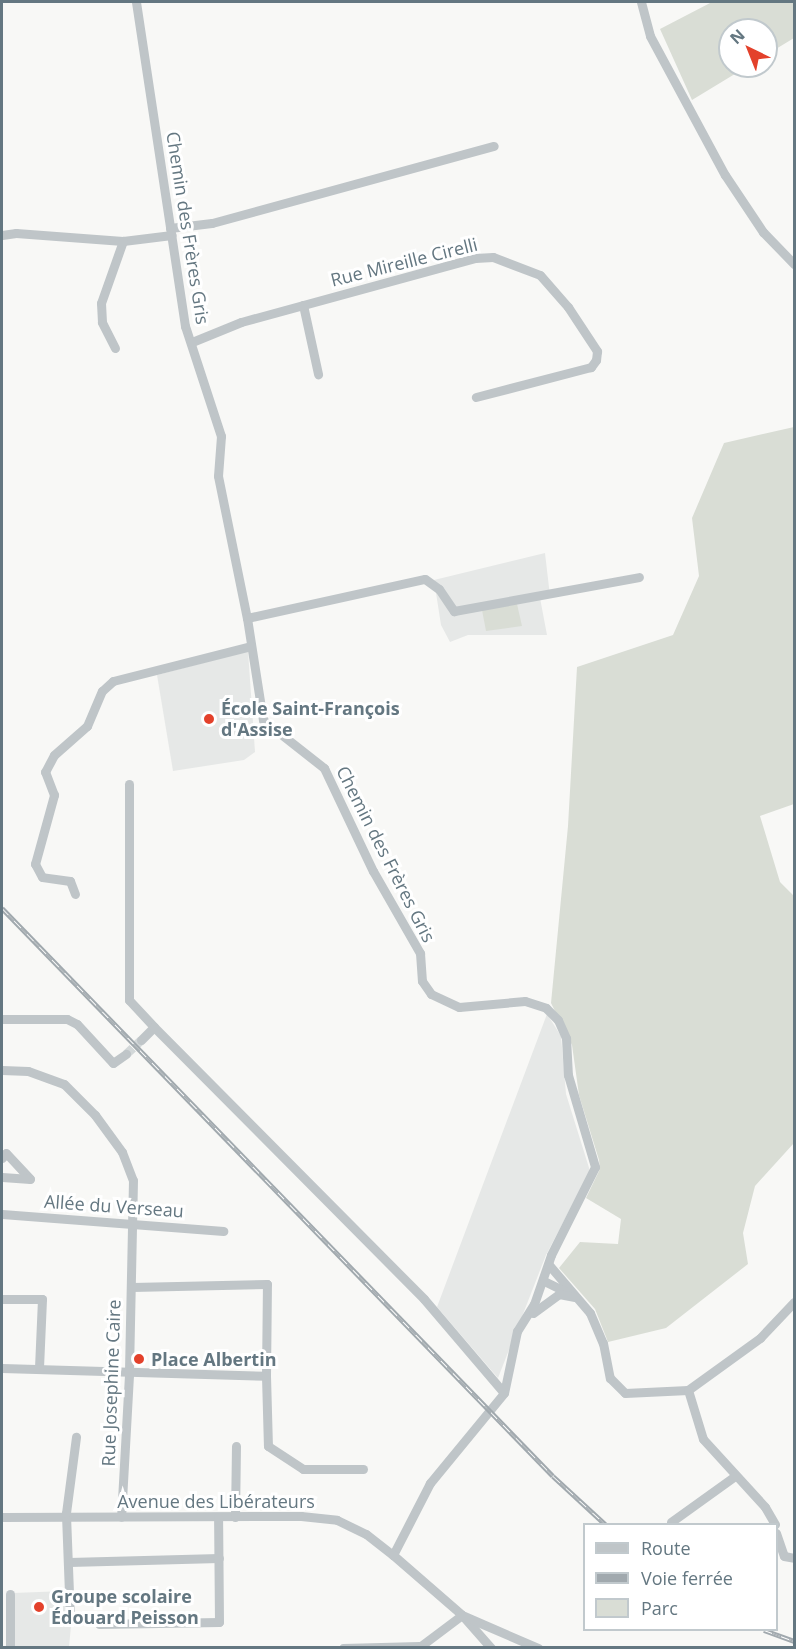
<!DOCTYPE html>
<meta charset="utf-8">
<style>
body{margin:0}
#map{position:relative;width:796px;height:1649px;overflow:hidden;background:#f8f8f6;font-family:"Open Sans",sans-serif}
div>[style]{position:absolute}
.built>*{inset:0;background:#e6e8e7}
.green>*{inset:0;background:#d9ddd5}
.street-tunnel>*{height:9px;margin-top:-4.5px;transform-origin:0;background:repeating-linear-gradient(90deg,#d3d8d9 0 9px,transparent 0 13.5px)}
.street>*{height:9px;margin:-4.5px;padding:0 4.5px;transform-origin:4.5px;border-radius:4.5px;background:#bfc5c8}
.rail>*{height:5px;margin-top:-2.5px;transform-origin:0;background:repeating-linear-gradient(90deg,#fff 0 9px,#a1a9ae 0 18px);box-sizing:border-box;border-block:2px solid #a1a9ae}
.dots>*{width:16px;height:16px;translate:-50% -50%;box-sizing:border-box;border:3px solid #fff;border-radius:50%}
span{translate:-50% -50%;white-space:nowrap;text-align:center;line-height:1.15;-webkit-text-stroke:6px #fff;paint-order:stroke}
.street-label{font-size:18px;color:#647781}
.poi-label{font-size:18px;color:#647781;font-weight:700}
.left{translate:0 -50%;text-align:left}
.frame{position:absolute;inset:0;border:3px solid #647781;pointer-events:none}
.legend{position:absolute;left:583px;top:1523px;width:195px;height:108px;box-sizing:border-box;background:#fff;border:2px solid #c1c9cd;margin:0;padding:8px 10px;list-style:none;font-size:18px;color:#647781}
.legend li{display:flex;align-items:center;gap:12px;height:30px}
.legend b{width:30px;border:2px solid #c1c9cd}
.north{position:absolute;left:718px;top:18px;width:60px;height:60px;box-sizing:border-box;background:#fff;border:2px solid #c1c9cd;border-radius:50%;rotate:317deg;font-size:16px;font-weight:700;line-height:24px;text-align:center;color:#647781}
.north::after{content:'';display:block;margin:auto;width:21px;height:27px;background:#e3412b;clip-path:polygon(50% 0,100% 100%,50% 72%,0 100%)}
</style>
<div id="map">
<div class="built">
<div style="clip-path:polygon(545px 553px,550px 596px,540px 598px,547px 635px,468px 635px,450px 642px,441px 625px,434px 580px)"></div>
<div style="clip-path:polygon(248px 651px,255px 752px,244px 760px,173px 771px,157px 675px)"></div>
<div style="clip-path:polygon(547px 1014px,561px 1036px,566px 1094px,590px 1171px,546px 1255px,498px 1378px,437px 1307px)"></div>
<div style="clip-path:polygon(65px 1591px,66px 1622px,71px 1626px,69px 1647px,13px 1648px,13px 1593px)"></div>
</div>
<div class="green">
<div style="clip-path:polygon(712px 2px,794px 2px,794px 38px,766px 55px,766px 30px,730px 30px,730px 66px,748px 66px,692px 100px,660px 29px)"></div>
<div style="clip-path:polygon(794px 427px,794px 804px,760px 816px,780px 882px,794px 896px,794px 1143px,755px 1186px,743px 1233px,748px 1264px,666px 1328px,608px 1342px,595px 1309px,559px 1268px,580px 1242px,618px 1244px,621px 1219px,586px 1198px,600px 1169px,599px 1160px,579px 1095px,572px 1045px,551px 1003px,568px 826px,577px 667px,673px 635px,699px 576px,692px 518px,724px 443px)"></div>
<div style="clip-path:polygon(517px 604px,522px 626px,486px 631px,482px 610px)"></div>
</div>
<div class="street-tunnel">
<div style="left:126px;top:1054px;width:21px;rotate:-43deg"></div>
</div>
<div class="street">
<div style="left:136px;top:2px;width:328px;rotate:81.4deg"></div>
<div style="left:185px;top:326px;width:116px;rotate:71.9deg"></div>
<div style="left:221px;top:436px;width:40px;rotate:94.3deg"></div>
<div style="left:218px;top:476px;width:145px;rotate:78.5deg"></div>
<div style="left:247px;top:618px;width:103px;rotate:81.1deg"></div>
<div style="left:263px;top:720px;width:78px;rotate:38.2deg"></div>
<div style="left:324px;top:768px;width:114px;rotate:64.6deg"></div>
<div style="left:373px;top:871px;width:95px;rotate:60.2deg"></div>
<div style="left:420px;top:953px;width:28px;rotate:86deg"></div>
<div style="left:422px;top:981px;width:16px;rotate:55deg"></div>
<div style="left:431px;top:994px;width:31px;rotate:25deg"></div>
<div style="left:459px;top:1007px;width:66px;rotate:-5.2deg"></div>
<div style="left:525px;top:1001px;width:22px;rotate:18deg"></div>
<div style="left:546px;top:1008px;width:17px;rotate:45deg"></div>
<div style="left:558px;top:1020px;width:20px;rotate:66deg"></div>
<div style="left:566px;top:1038px;width:37px;rotate:87deg"></div>
<div style="left:568px;top:1075px;width:96px;rotate:73.6deg"></div>
<div style="left:595px;top:1167px;width:98px;rotate:116.6deg"></div>
<div style="left:551px;top:1255px;width:52px;rotate:109.1deg"></div>
<div style="left:534px;top:1304px;width:32px;rotate:122deg"></div>
<div style="left:517px;top:1331px;width:63px;rotate:101.8deg"></div>
<div style="left:504px;top:1393px;width:117px;rotate:129.4deg"></div>
<div style="left:430px;top:1483px;width:81px;rotate:117.2deg"></div>
<div style="left:641px;top:2px;width:35px;rotate:75deg"></div>
<div style="left:650px;top:36px;width:158px;rotate:61.7deg"></div>
<div style="left:725px;top:175px;width:69px;rotate:56.3deg"></div>
<div style="left:763px;top:232px;width:45px;rotate:45.9deg"></div>
<div style="left:170px;top:228px;width:42px;rotate:-6.8deg"></div>
<div style="left:212px;top:223px;width:292px;rotate:-15.3deg"></div>
<div style="left:2px;top:235px;width:14px;rotate:-8deg"></div>
<div style="left:16px;top:233px;width:107px;rotate:4.3deg"></div>
<div style="left:123px;top:241px;width:49px;rotate:-7deg"></div>
<div style="left:303px;top:305px;width:71px;rotate:77.7deg"></div>
<div style="left:192px;top:342px;width:53px;rotate:-22.2deg"></div>
<div style="left:241px;top:322px;width:243px;rotate:-15.3deg"></div>
<div style="left:475px;top:258px;width:18px;rotate:-3deg"></div>
<div style="left:493px;top:257px;width:50px;rotate:21deg"></div>
<div style="left:540px;top:275px;width:43px;rotate:48.8deg"></div>
<div style="left:568px;top:307px;width:53px;rotate:56.6deg"></div>
<div style="left:597px;top:351px;width:9px;rotate:96deg"></div>
<div style="left:596px;top:360px;width:9px;rotate:126deg"></div>
<div style="left:591px;top:367px;width:119px;rotate:165.4deg"></div>
<div style="left:115px;top:348px;width:29px;rotate:-117deg"></div>
<div style="left:102px;top:322px;width:19px;rotate:-93deg"></div>
<div style="left:101px;top:303px;width:66px;rotate:-70.5deg"></div>
<div style="left:247px;top:618px;width:182px;rotate:-12.4deg"></div>
<div style="left:425px;top:579px;width:17px;rotate:36deg"></div>
<div style="left:439px;top:589px;width:27px;rotate:56deg"></div>
<div style="left:454px;top:611px;width:188px;rotate:-10.4deg"></div>
<div style="left:129px;top:784px;width:216px;rotate:90deg"></div>
<div style="left:129px;top:1000px;width:37px;rotate:47deg"></div>
<div style="left:75px;top:894px;width:14px;rotate:-111deg"></div>
<div style="left:70px;top:881px;width:28px;rotate:-172deg"></div>
<div style="left:42px;top:877px;width:15px;rotate:-118deg"></div>
<div style="left:35px;top:864px;width:72px;rotate:-74.6deg"></div>
<div style="left:54px;top:795px;width:25px;rotate:-111deg"></div>
<div style="left:45px;top:772px;width:19px;rotate:-62deg"></div>
<div style="left:54px;top:755px;width:44px;rotate:-41.3deg"></div>
<div style="left:87px;top:726px;width:38px;rotate:-67deg"></div>
<div style="left:102px;top:691px;width:15px;rotate:-42deg"></div>
<div style="left:113px;top:681px;width:142px;rotate:-14.2deg"></div>
<div style="left:2px;top:1019px;width:65px"></div>
<div style="left:67px;top:1019px;width:11px;rotate:27deg"></div>
<div style="left:77px;top:1024px;width:53px;rotate:47.3deg"></div>
<div style="left:113px;top:1063px;width:16px;rotate:-35deg"></div>
<div style="left:141px;top:1040px;width:18px;rotate:-45deg"></div>
<div style="left:154px;top:1027px;width:383px;rotate:45.2deg"></div>
<div style="left:424px;top:1299px;width:123px;rotate:49.6deg"></div>
<div style="left:2px;top:1070px;width:26px;rotate:2deg"></div>
<div style="left:28px;top:1071px;width:38px;rotate:20deg"></div>
<div style="left:64px;top:1084px;width:44px;rotate:45deg"></div>
<div style="left:95px;top:1115px;width:46px;rotate:53.9deg"></div>
<div style="left:122px;top:1152px;width:30px;rotate:69deg"></div>
<div style="left:133px;top:1180px;width:195px;rotate:91.2deg"></div>
<div style="left:129px;top:1375px;width:142px;rotate:93.2deg"></div>
<div style="left:2px;top:1158px;width:6px;rotate:-51deg"></div>
<div style="left:6px;top:1153px;width:35px;rotate:47deg"></div>
<div style="left:30px;top:1179px;width:28px;rotate:-176deg"></div>
<div style="left:2px;top:1214px;width:222px;rotate:4.4deg"></div>
<div style="left:549px;top:1265px;width:63px;rotate:49.5deg"></div>
<div style="left:590px;top:1313px;width:33px;rotate:67deg"></div>
<div style="left:603px;top:1343px;width:36px;rotate:79deg"></div>
<div style="left:610px;top:1378px;width:21px;rotate:45deg"></div>
<div style="left:625px;top:1393px;width:63px;rotate:-2.7deg"></div>
<div style="left:688px;top:1390px;width:89px;rotate:-35.8deg"></div>
<div style="left:760px;top:1338px;width:50px;rotate:-46.6deg"></div>
<div style="left:544px;top:1281px;width:28px;rotate:26deg"></div>
<div style="left:2px;top:1299px;width:40px"></div>
<div style="left:42px;top:1299px;width:70px;rotate:92.5deg"></div>
<div style="left:533px;top:1313px;width:32px;rotate:-36deg"></div>
<div style="left:559px;top:1294px;width:16px;rotate:11deg"></div>
<div style="left:2px;top:1368px;width:264px;rotate:1.7deg"></div>
<div style="left:266px;top:1376px;width:92px;rotate:-89.4deg"></div>
<div style="left:267px;top:1284px;width:135px;rotate:178.7deg"></div>
<div style="left:266px;top:1376px;width:70px;rotate:88.4deg"></div>
<div style="left:268px;top:1446px;width:42px;rotate:33.3deg"></div>
<div style="left:303px;top:1469px;width:60px"></div>
<div style="left:688px;top:1390px;width:51px;rotate:73deg"></div>
<div style="left:703px;top:1439px;width:92px;rotate:47.6deg"></div>
<div style="left:765px;top:1507px;width:20px;rotate:60deg"></div>
<div style="left:2px;top:1517px;width:299px;rotate:-0.2deg"></div>
<div style="left:301px;top:1516px;width:36px;rotate:6deg"></div>
<div style="left:337px;top:1520px;width:32px;rotate:26deg"></div>
<div style="left:366px;top:1534px;width:34px;rotate:38deg"></div>
<div style="left:393px;top:1555px;width:91px;rotate:41deg"></div>
<div style="left:462px;top:1615px;width:44px;rotate:48.7deg"></div>
<div style="left:235px;top:1517px;width:71px;rotate:-89.2deg"></div>
<div style="left:671px;top:1522px;width:79px;rotate:-35.7deg"></div>
<div style="left:776px;top:1533px;width:24px;rotate:71deg"></div>
<div style="left:784px;top:1556px;width:10px;rotate:11deg"></div>
<div style="left:69px;top:1562px;width:150px;rotate:-1.5deg"></div>
<div style="left:464px;top:1616px;width:81px;rotate:23.4deg"></div>
<div style="left:70px;top:1619px;width:106px;rotate:-92.2deg"></div>
<div style="left:66px;top:1513px;width:77px;rotate:-82.5deg"></div>
<div style="left:99px;top:1624px;width:120px;rotate:-1deg"></div>
<div style="left:219px;top:1622px;width:105px;rotate:-90.5deg"></div>
<div style="left:10px;top:1648px;width:54px;rotate:-90deg"></div>
<div style="left:343px;top:1648px;width:76px;rotate:-1.5deg"></div>
<div style="left:418px;top:1648px;width:55px;rotate:-36.9deg"></div>
</div>
<div class="rail">
<div style="left:2px;top:908px;width:791px;rotate:45.87deg"></div>
<div style="left:553px;top:1476px;width:71px;rotate:42.7deg"></div>
<div style="left:764px;top:1630px;width:32px;rotate:20deg"></div>
</div>
<div class="dots">
<div style="left:209px;top:719px;background:#e3412b"></div>
<div style="left:139px;top:1359px;background:#e3412b"></div>
<div style="left:39px;top:1607px;background:#e3412b"></div>
</div>
<div class="street-label">
<span style="left:188px;top:228px;rotate:81deg">Chemin des Frères Gris</span>
<span style="left:404px;top:262px;rotate:-14deg">Rue Mireille Cirelli</span>
<span style="left:386px;top:854px;rotate:63deg">Chemin des Frères Gris</span>
<span style="left:114px;top:1206px;rotate:4deg">Allée du Verseau</span>
<span style="left:111px;top:1383px;rotate:-88deg">Rue Josephine Caire</span>
<span style="left:216px;top:1501px">Avenue des Libérateurs</span>
</div>
<div class="poi-label">
<span class="left" style="left:221px;top:719px">École Saint-François<br>d'Assise</span>
<span class="left" style="left:151px;top:1359px">Place Albertin</span>
<span class="left" style="left:51px;top:1607px">Groupe scolaire<br>Édouard Peisson</span>
</div>
<div class="frame"></div>
<ul class="legend">
<li><b style="height:8px;background:#bfc5c8"></b>Route</li>
<li><b style="height:8px;background:#a1a9ae"></b>Voie ferrée</li>
<li><b style="height:16px;background:#d9ddd5"></b>Parc</li>
</ul>
<div class="north">N</div>
</div>
